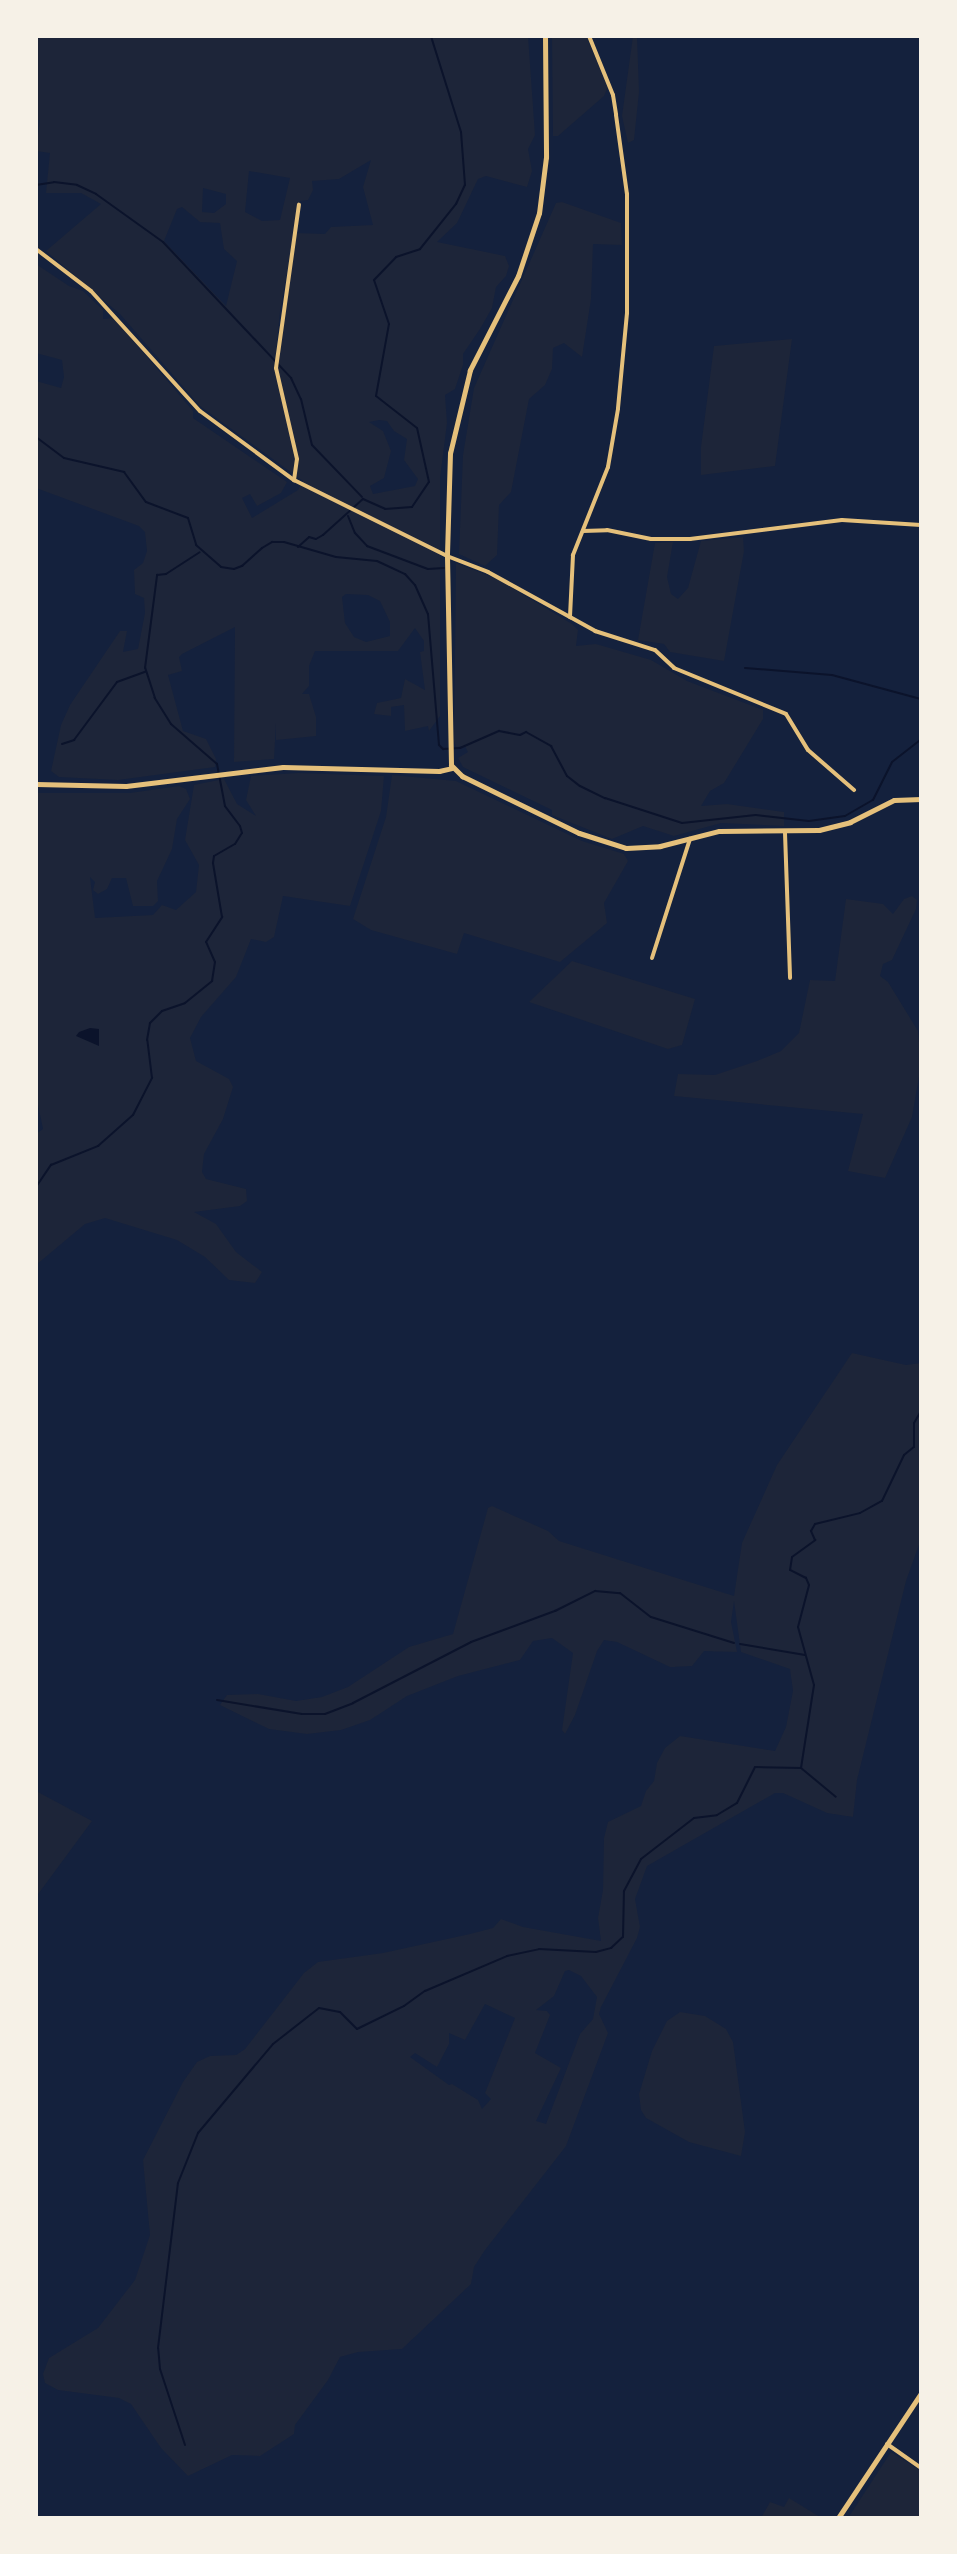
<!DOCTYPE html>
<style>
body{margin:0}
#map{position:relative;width:957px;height:2554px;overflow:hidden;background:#14213d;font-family:"Golos Text",sans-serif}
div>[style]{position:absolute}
.green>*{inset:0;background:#1d2539}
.water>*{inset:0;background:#0b132b}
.stream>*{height:2px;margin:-1px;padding:0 1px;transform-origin:1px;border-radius:1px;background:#0b132b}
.minor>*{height:4px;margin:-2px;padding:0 2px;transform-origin:2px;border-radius:2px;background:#e5c07b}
.tertiary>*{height:5px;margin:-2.5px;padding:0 2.5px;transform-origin:2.5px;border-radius:2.5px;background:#e5c07b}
.secondary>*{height:5px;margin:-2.5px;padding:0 2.5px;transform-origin:2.5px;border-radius:2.5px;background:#e5c07b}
span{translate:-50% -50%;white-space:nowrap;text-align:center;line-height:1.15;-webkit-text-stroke:8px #f6f1e7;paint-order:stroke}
.frame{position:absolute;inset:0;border:38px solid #f6f1e7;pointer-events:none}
</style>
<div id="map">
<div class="green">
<div style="clip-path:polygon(evenodd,36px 36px,528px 36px,535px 135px,528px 149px,532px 171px,527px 187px,486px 176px,478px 179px,457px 223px,437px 242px,505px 256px,509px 266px,506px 276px,496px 287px,492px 308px,480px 329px,463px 354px,463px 365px,455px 389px,445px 395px,447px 423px,440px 478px,440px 716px,429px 731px,428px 726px,405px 731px,404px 705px,391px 707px,391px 716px,374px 714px,377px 703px,401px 698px,405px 679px,425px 690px,420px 652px,424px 651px,424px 641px,415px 628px,398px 651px,315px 651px,309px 666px,309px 686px,302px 694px,309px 694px,316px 717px,316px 736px,276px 740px,276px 723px,274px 759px,234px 762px,235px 627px,182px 654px,179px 657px,182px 671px,168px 675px,183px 731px,206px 739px,216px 759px,215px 767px,118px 780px,59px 777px,51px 771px,61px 725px,70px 705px,120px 631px,127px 631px,123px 652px,138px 649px,145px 613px,144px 598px,135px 594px,134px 570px,143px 563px,147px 551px,145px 532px,139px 526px,36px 488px,36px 381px,61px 388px,64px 377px,62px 360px,36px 353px,36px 264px,69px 286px,83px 291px,103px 310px,103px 319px,114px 318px,193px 411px,193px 418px,287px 482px,281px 493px,257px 506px,250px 494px,242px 498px,252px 518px,298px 490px,303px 481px,200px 406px,120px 314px,46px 251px,101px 204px,81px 193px,46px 193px,50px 153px,36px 151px,40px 120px,36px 120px,36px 36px,371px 160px,363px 187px,373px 225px,331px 227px,325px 234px,296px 233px,279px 356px,276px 352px,280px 311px,300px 201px,308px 200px,313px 190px,312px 181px,339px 179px,371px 160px,36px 36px,249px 171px,290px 178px,280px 220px,262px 221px,245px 212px,249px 171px,36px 36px,203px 188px,226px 194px,226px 204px,214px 213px,202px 212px,203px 188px,36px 36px,182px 207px,200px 222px,220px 223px,224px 249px,237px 261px,226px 306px,164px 241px,177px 209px,182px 207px,36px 36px,379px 420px,387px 421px,394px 431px,407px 439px,404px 460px,418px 479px,415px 486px,373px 494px,370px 486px,384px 478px,391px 451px,383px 431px,369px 422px,379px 420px,36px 36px,346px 594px,368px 595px,380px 601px,390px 622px,390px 636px,366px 642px,354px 637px,345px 623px,342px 597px,346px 594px)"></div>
<div style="clip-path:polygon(552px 36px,586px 36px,608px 87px,604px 96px,558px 136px,553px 136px)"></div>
<div style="clip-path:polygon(633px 36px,637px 36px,639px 92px,634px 140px,628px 143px,622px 116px)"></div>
<div style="clip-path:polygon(562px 202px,621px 223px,622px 245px,593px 244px,591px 299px,582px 357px,564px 343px,553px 348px,552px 369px,545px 385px,529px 399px,511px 492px,499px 505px,497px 555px,485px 566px,459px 554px,463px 455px,474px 388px,556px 203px)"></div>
<div style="clip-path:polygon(792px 339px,775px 466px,701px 475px,701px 447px,714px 346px)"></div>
<div style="clip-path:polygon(743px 537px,744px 551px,724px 661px,670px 652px,664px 644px,638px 640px,655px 543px,673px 542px,667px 577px,671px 594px,678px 599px,688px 588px,701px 541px)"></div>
<div style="clip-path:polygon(456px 563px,497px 579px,572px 624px,578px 630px,576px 646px,596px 644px,651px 660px,687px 681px,763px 710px,763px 719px,724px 783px,710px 791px,701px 806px,727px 804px,784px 812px,784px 826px,721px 823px,674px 836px,643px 826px,612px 839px,552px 815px,552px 810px,463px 767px,458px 758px,468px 752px,465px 746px,456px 747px,454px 741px)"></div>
<div style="clip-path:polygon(298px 773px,384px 776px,381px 811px,350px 906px,283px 896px,274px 937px,266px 942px,251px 939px,236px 977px,201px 1017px,190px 1038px,196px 1061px,229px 1079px,233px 1087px,223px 1119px,204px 1154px,202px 1172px,206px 1179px,246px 1189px,247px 1201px,240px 1206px,194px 1212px,216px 1224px,236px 1252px,262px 1272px,255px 1283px,229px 1280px,205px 1257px,177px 1240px,105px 1218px,85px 1224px,36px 1265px,36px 1134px,43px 1129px,36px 1095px,36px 793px,130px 793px,179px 786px,186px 789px,190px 799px,177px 819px,172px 849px,157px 881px,158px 901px,153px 906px,133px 906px,126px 878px,112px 878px,107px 889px,98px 894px,93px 890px,95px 882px,90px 877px,95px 918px,153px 915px,162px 905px,176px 910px,196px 892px,199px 865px,185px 840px,194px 785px,224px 779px,237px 804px,256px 816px,246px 800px,251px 776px)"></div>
<div style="clip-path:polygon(392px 775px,456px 781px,582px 841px,624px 854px,628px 861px,604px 903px,607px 923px,560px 962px,464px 933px,457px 954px,371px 930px,353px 919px,386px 817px)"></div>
<div style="clip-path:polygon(912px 896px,917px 900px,916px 909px,892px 960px,883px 964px,880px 976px,888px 982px,918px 1031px,921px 1065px,912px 1117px,885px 1178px,848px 1171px,863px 1114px,674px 1096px,678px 1074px,715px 1075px,757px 1061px,781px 1051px,799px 1033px,810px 980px,835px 981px,846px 899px,883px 904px,893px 914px,904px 899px)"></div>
<div style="clip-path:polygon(572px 961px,695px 999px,682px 1045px,668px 1049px,529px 1002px)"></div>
<div style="clip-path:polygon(evenodd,852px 1353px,906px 1365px,921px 1363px,921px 1539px,906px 1581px,857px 1780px,853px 1817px,827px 1813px,783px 1793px,775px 1793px,647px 1866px,635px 1899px,640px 1927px,637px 1938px,601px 2007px,599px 2014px,608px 2033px,566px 2146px,485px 2250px,474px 2267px,471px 2284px,402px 2349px,358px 2352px,340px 2357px,328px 2380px,295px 2425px,294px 2434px,260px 2456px,232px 2455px,188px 2476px,161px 2448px,131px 2404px,119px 2398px,58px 2390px,45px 2383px,43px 2374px,49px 2358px,98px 2328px,135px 2280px,150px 2235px,143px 2160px,183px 2082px,197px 2062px,210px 2056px,236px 2055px,245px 2049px,304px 1973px,318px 1962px,383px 1953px,470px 1934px,493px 1928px,501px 1919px,523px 1927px,601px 1941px,598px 1918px,603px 1890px,604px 1838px,608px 1822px,641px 1806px,646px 1791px,654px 1781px,657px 1763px,665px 1748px,680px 1736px,775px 1751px,786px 1727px,793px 1691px,790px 1669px,741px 1652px,734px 1601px,731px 1622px,737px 1652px,704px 1651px,692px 1666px,670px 1667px,617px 1642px,604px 1640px,597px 1651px,575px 1715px,565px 1734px,562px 1730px,573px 1653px,552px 1638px,533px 1641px,520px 1660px,458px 1676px,407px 1696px,370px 1720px,341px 1730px,307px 1734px,269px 1729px,220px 1705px,227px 1695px,258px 1694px,296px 1701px,322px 1697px,348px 1687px,409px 1647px,453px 1634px,488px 1508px,492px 1506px,548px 1531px,559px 1541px,734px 1596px,742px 1543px,777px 1465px,852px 1353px,569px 1970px,581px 1976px,597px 1997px,593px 2019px,580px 2034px,546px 2124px,536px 2121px,561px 2068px,535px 2053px,550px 2015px,547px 2011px,536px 2010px,554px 1996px,565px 1971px,569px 1970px,852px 1353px,485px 2004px,515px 2018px,485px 2093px,491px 2099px,482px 2109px,478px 2100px,452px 2084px,449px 2085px,410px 2057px,415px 2053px,437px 2067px,449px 2044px,449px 2033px,465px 2040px,485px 2004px)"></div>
<div style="clip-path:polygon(36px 1791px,92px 1821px,36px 1897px)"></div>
<div style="clip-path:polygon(680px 2012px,705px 2016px,726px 2029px,733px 2042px,745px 2132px,741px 2156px,689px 2142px,646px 2118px,641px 2110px,639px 2094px,652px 2051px,667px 2021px)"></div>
<div style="clip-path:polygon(891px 2452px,921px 2471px,921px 2518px,848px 2518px)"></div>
<div style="clip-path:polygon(789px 2498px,815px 2514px,822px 2518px,761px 2518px,770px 2502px,784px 2507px)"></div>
</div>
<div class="water">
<div style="clip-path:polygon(90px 1028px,99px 1029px,99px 1046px,76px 1036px,79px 1032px)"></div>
</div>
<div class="stream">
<div style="left:36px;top:185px;width:18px;rotate:-9deg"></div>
<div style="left:54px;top:182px;width:23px;rotate:7deg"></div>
<div style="left:77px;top:185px;width:21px;rotate:25deg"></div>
<div style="left:96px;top:194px;width:82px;rotate:35.6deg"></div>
<div style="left:163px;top:242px;width:187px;rotate:46.7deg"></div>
<div style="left:291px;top:378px;width:23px;rotate:65deg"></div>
<div style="left:301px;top:399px;width:47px;rotate:76.6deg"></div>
<div style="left:312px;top:445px;width:72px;rotate:46.1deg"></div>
<div style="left:36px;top:437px;width:35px;rotate:37deg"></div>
<div style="left:64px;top:458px;width:62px;rotate:13.1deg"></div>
<div style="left:124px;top:472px;width:37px;rotate:54deg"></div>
<div style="left:146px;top:502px;width:45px;rotate:20.9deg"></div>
<div style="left:188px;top:518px;width:28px;rotate:73deg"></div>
<div style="left:196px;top:545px;width:33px;rotate:41deg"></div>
<div style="left:221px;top:567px;width:13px;rotate:9deg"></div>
<div style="left:234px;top:569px;width:9px;rotate:-21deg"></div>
<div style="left:242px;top:566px;width:27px;rotate:-42deg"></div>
<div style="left:262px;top:548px;width:12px;rotate:-31deg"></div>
<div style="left:272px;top:542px;width:12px"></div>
<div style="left:284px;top:542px;width:54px;rotate:16.1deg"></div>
<div style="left:336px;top:557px;width:41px;rotate:5.6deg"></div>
<div style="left:377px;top:561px;width:31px;rotate:25deg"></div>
<div style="left:405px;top:574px;width:15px;rotate:48deg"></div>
<div style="left:415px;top:585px;width:32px;rotate:66deg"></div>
<div style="left:428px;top:614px;width:131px;rotate:85.2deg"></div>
<div style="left:439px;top:745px;width:6px;rotate:45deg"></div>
<div style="left:443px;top:749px;width:17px;rotate:-3deg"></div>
<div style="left:460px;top:748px;width:43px;rotate:-23.6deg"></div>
<div style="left:499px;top:731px;width:21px;rotate:11deg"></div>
<div style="left:520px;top:735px;width:7px;rotate:-27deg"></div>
<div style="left:526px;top:732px;width:29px;rotate:29deg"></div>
<div style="left:551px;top:746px;width:34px;rotate:62deg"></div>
<div style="left:567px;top:776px;width:16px;rotate:38deg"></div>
<div style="left:580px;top:786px;width:28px;rotate:26deg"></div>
<div style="left:605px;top:798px;width:81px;rotate:18deg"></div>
<div style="left:682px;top:823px;width:74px;rotate:-6.2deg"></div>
<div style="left:756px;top:815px;width:53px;rotate:6.5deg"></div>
<div style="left:809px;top:821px;width:36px;rotate:-8deg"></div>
<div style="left:845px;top:816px;width:32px;rotate:-30deg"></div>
<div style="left:873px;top:800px;width:42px;rotate:-63.4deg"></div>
<div style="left:892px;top:762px;width:37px;rotate:-38deg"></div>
<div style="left:348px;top:516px;width:18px;rotate:68deg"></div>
<div style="left:355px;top:533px;width:18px;rotate:47deg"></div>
<div style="left:367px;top:546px;width:65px;rotate:20.7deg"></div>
<div style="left:428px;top:569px;width:16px;rotate:-4deg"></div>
<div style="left:298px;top:547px;width:15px;rotate:-42deg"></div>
<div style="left:309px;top:537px;width:7px;rotate:16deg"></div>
<div style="left:316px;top:539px;width:8px;rotate:-30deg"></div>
<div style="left:323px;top:535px;width:54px;rotate:-42deg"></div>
<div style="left:363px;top:499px;width:24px;rotate:24deg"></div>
<div style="left:385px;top:509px;width:27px;rotate:-4deg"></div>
<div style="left:412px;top:507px;width:30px;rotate:-56deg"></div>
<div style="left:429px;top:482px;width:55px;rotate:-102.5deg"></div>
<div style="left:417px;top:428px;width:52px;rotate:-142deg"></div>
<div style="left:376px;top:396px;width:73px;rotate:-79.8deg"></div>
<div style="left:389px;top:324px;width:46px;rotate:-108.8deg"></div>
<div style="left:374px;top:280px;width:32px;rotate:-46deg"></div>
<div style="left:396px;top:257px;width:25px;rotate:-18deg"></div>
<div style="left:420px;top:249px;width:58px;rotate:-51.3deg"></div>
<div style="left:456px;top:204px;width:21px;rotate:-65deg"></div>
<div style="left:465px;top:185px;width:53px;rotate:-94.3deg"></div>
<div style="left:461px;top:132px;width:101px;rotate:-107.4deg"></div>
<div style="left:745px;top:668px;width:87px;rotate:4.6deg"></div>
<div style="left:832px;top:675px;width:92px;rotate:15.1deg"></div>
<div style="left:62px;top:744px;width:13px;rotate:-18deg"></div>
<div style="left:74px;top:740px;width:72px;rotate:-53.4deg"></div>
<div style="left:117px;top:682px;width:30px;rotate:-20deg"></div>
<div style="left:36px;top:1187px;width:27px;rotate:-56deg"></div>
<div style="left:51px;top:1165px;width:51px;rotate:-22deg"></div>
<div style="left:98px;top:1146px;width:47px;rotate:-41.5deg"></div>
<div style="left:133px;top:1115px;width:42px;rotate:-62.8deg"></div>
<div style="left:152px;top:1078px;width:38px;rotate:-97deg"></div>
<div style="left:147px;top:1040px;width:17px;rotate:-80deg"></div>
<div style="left:150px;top:1023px;width:17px;rotate:-45deg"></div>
<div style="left:162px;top:1011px;width:24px;rotate:-19deg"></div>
<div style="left:185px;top:1003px;width:35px;rotate:-39deg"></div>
<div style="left:212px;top:981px;width:19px;rotate:-81deg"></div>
<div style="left:215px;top:962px;width:22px;rotate:-114deg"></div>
<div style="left:206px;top:942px;width:30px;rotate:-57deg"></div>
<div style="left:222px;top:917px;width:55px;rotate:-99.5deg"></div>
<div style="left:213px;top:863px;width:7px;rotate:-82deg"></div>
<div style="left:214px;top:856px;width:24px;rotate:-30deg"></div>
<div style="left:235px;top:844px;width:13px;rotate:-58deg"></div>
<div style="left:242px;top:833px;width:7px;rotate:-106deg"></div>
<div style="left:240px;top:826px;width:25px;rotate:-127deg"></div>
<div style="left:225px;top:806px;width:43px;rotate:-100.8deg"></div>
<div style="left:217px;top:764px;width:61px;rotate:-139deg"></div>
<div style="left:171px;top:724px;width:31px;rotate:-122deg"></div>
<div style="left:155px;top:698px;width:32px;rotate:-108deg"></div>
<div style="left:145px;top:668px;width:94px;rotate:-82.6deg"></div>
<div style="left:157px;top:575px;width:9px;rotate:-6deg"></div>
<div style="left:166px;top:574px;width:40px;rotate:-32.9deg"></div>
<div style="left:740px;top:1644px;width:66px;rotate:9.6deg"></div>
<div style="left:217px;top:1700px;width:86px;rotate:9.4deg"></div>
<div style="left:302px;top:1714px;width:23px"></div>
<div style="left:325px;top:1714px;width:30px;rotate:-21deg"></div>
<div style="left:353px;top:1703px;width:133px;rotate:-27.3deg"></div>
<div style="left:471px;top:1642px;width:90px;rotate:-20.3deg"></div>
<div style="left:555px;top:1611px;width:45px;rotate:-26.6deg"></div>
<div style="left:595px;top:1591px;width:25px;rotate:5deg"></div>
<div style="left:620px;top:1593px;width:39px;rotate:38deg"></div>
<div style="left:651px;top:1617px;width:87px;rotate:17.4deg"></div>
<div style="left:801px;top:1768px;width:45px;rotate:39.6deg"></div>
<div style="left:185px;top:2445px;width:80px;rotate:-108.2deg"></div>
<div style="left:160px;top:2369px;width:21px;rotate:-95deg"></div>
<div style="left:158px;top:2348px;width:166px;rotate:-83.1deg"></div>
<div style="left:178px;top:2183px;width:54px;rotate:-68.2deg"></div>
<div style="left:198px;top:2133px;width:116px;rotate:-49.9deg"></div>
<div style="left:273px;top:2044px;width:58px;rotate:-38deg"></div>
<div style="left:319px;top:2008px;width:21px;rotate:11deg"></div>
<div style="left:340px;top:2012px;width:24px;rotate:45deg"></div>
<div style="left:357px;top:2029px;width:52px;rotate:-26.1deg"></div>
<div style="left:404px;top:2006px;width:26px;rotate:-36deg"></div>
<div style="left:425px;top:1991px;width:89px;rotate:-23.1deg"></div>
<div style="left:507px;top:1956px;width:33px;rotate:-12deg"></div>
<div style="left:539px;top:1949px;width:57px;rotate:3deg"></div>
<div style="left:596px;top:1952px;width:16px;rotate:-15deg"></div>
<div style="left:611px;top:1948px;width:16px;rotate:-43deg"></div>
<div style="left:623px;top:1937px;width:46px;rotate:-88.8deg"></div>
<div style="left:624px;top:1891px;width:36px;rotate:-62deg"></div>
<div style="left:641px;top:1859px;width:67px;rotate:-37.7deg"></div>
<div style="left:694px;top:1818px;width:23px;rotate:-7deg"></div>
<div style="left:717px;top:1815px;width:23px;rotate:-31deg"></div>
<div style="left:737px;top:1803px;width:40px;rotate:-63.4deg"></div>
<div style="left:755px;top:1767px;width:46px;rotate:1.2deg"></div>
<div style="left:801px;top:1768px;width:84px;rotate:-81.1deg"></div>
<div style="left:814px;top:1685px;width:60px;rotate:-105.4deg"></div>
<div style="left:798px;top:1627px;width:43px;rotate:-75.3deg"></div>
<div style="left:809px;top:1585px;width:8px;rotate:-113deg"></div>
<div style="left:806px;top:1578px;width:18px;rotate:-153deg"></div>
<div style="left:790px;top:1570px;width:13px;rotate:-81deg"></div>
<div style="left:792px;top:1557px;width:29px;rotate:-36deg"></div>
<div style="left:815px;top:1540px;width:10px;rotate:-114deg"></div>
<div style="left:811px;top:1531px;width:8px;rotate:-60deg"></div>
<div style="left:815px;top:1524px;width:46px;rotate:-13.7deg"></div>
<div style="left:860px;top:1513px;width:25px;rotate:-29deg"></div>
<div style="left:882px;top:1501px;width:51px;rotate:-64.4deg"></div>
<div style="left:904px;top:1455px;width:13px;rotate:-39deg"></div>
<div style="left:914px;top:1447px;width:24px;rotate:-90deg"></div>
<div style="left:914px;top:1423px;width:14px;rotate:-60deg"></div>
</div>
<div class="minor">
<div style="left:589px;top:36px;width:64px;rotate:67.9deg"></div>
<div style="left:613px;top:95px;width:20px;rotate:81deg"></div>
<div style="left:616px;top:115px;width:80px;rotate:82.1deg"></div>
<div style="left:627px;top:194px;width:119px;rotate:90deg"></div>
<div style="left:627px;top:313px;width:96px;rotate:95.4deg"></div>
<div style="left:618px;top:409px;width:59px;rotate:99.8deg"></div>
<div style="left:608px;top:467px;width:95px;rotate:111.7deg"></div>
<div style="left:573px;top:555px;width:62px;rotate:92.8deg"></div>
<div style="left:570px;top:617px;width:29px;rotate:29deg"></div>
<div style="left:595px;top:631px;width:63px;rotate:17.6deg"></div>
<div style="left:655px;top:650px;width:26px;rotate:43deg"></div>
<div style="left:674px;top:668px;width:121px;rotate:22.3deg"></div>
<div style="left:786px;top:714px;width:42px;rotate:58.6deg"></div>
<div style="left:808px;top:750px;width:61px;rotate:41deg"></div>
<div style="left:36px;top:249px;width:69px;rotate:37.4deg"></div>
<div style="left:91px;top:291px;width:162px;rotate:47.8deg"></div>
<div style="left:200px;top:411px;width:117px;rotate:36.3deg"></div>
<div style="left:294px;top:480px;width:171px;rotate:26.4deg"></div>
<div style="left:447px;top:556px;width:44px;rotate:21.3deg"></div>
<div style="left:488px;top:572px;width:94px;rotate:28.8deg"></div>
<div style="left:294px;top:480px;width:21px;rotate:-82deg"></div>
<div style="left:297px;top:459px;width:93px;rotate:-103deg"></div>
<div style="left:276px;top:368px;width:165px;rotate:-82deg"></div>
<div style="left:583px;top:531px;width:24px;rotate:-2deg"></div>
<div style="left:607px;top:530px;width:45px;rotate:11.6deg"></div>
<div style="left:651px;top:539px;width:39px"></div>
<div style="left:690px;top:539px;width:153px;rotate:-7.1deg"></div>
<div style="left:842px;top:520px;width:79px;rotate:3.6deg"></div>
<div style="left:785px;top:833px;width:145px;rotate:88deg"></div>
<div style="left:652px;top:958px;width:125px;rotate:-72.3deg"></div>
<div style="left:887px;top:2444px;width:42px;rotate:35.2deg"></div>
</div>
<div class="tertiary">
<div style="left:36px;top:784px;width:90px;rotate:1.3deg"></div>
<div style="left:126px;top:786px;width:158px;rotate:-6.9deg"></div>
<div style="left:283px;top:767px;width:156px;rotate:1.5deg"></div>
<div style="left:439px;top:771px;width:13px;rotate:-13deg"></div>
</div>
<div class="secondary">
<div style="left:545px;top:36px;width:121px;rotate:89.5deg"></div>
<div style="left:546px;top:157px;width:56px;rotate:97.1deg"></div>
<div style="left:539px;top:213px;width:66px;rotate:108.4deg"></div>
<div style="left:518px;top:276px;width:106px;rotate:117.1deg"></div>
<div style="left:470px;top:370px;width:85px;rotate:103.5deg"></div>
<div style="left:450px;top:453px;width:103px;rotate:91.7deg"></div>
<div style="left:447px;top:556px;width:209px;rotate:88.9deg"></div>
<div style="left:451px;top:765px;width:16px;rotate:45deg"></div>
<div style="left:462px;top:776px;width:130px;rotate:26deg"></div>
<div style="left:579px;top:833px;width:49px;rotate:17.7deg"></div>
<div style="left:626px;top:848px;width:34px;rotate:-3deg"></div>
<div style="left:660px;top:846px;width:61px;rotate:-14.3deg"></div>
<div style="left:719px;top:831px;width:100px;rotate:-0.6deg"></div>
<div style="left:819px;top:830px;width:32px;rotate:-14deg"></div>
<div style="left:850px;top:822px;width:49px;rotate:-26.6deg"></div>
<div style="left:894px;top:800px;width:27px;rotate:-2deg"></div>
<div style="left:838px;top:2518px;width:150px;rotate:-56.4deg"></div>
</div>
<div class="frame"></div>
</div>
